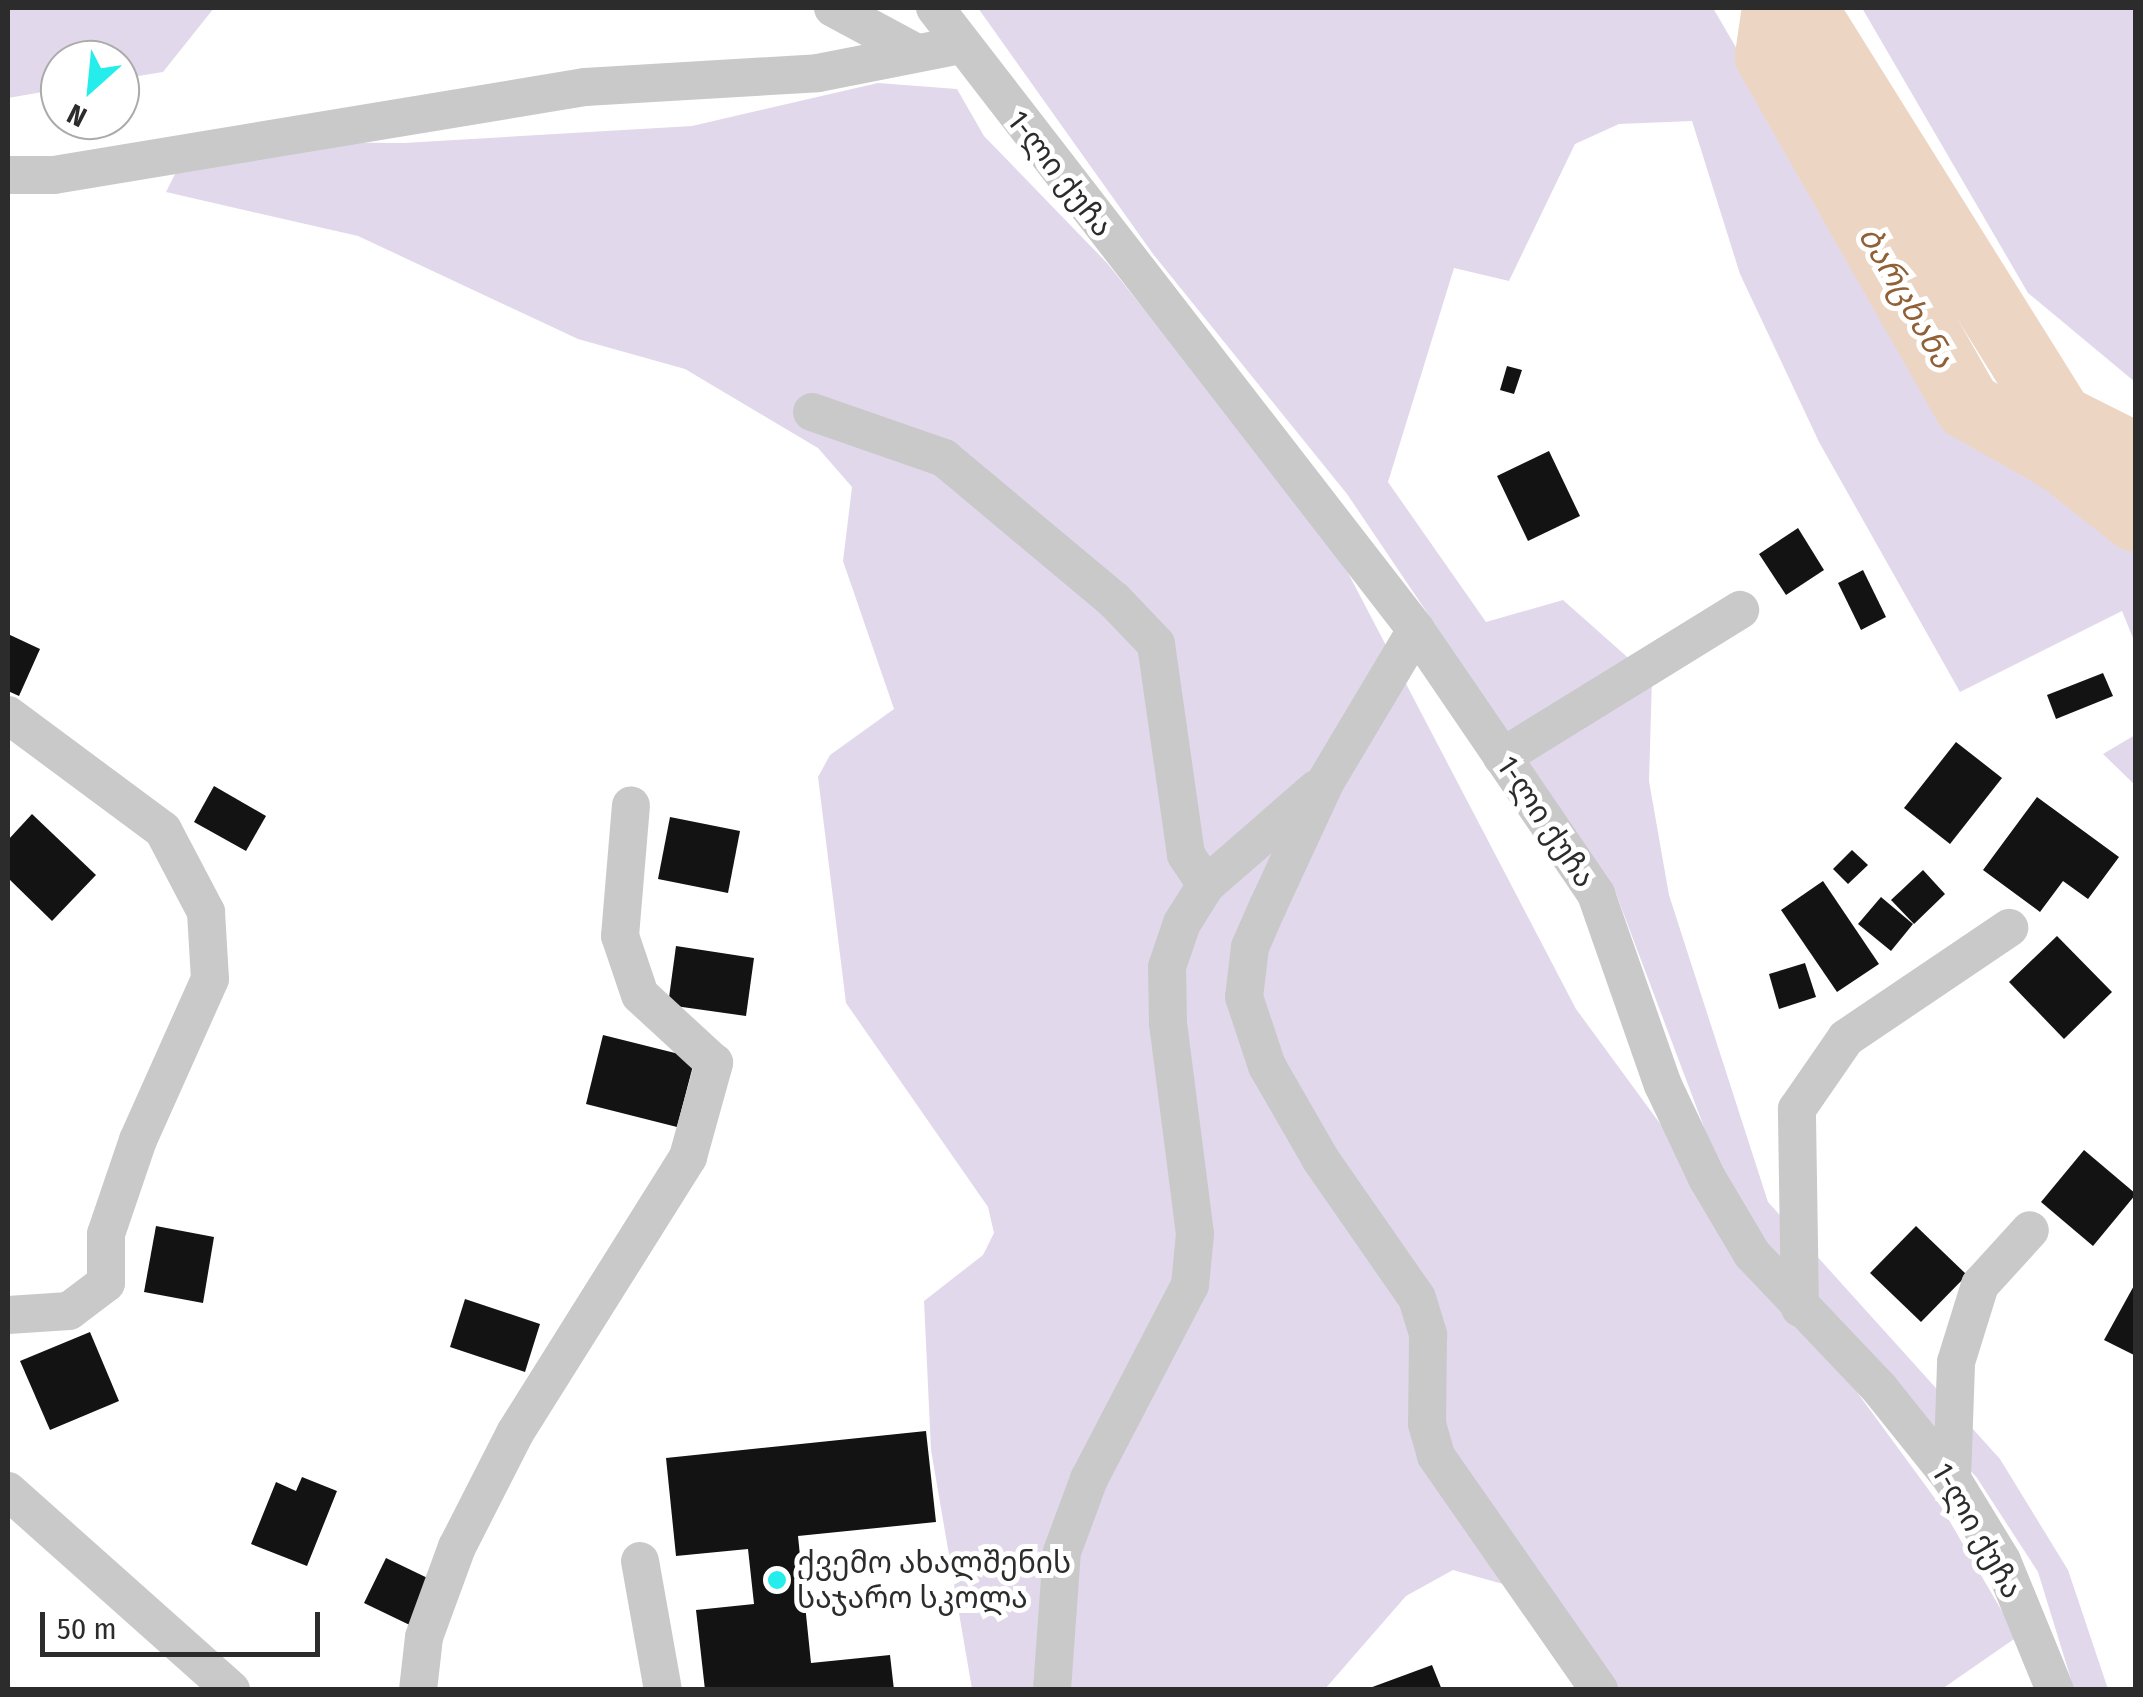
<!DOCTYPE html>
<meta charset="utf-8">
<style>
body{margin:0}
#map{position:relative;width:2143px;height:1697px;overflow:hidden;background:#fff;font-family:"Fira Sans Condensed","Noto Sans Georgian",sans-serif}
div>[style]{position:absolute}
.green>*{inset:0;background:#e2d8eb}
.river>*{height:68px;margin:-34px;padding:0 34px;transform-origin:34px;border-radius:34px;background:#ecd6c3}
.building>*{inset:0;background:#131313}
.minor>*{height:38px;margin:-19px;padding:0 19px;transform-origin:19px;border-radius:19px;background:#c9c9c9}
.dots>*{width:28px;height:28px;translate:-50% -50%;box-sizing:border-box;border:5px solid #fff;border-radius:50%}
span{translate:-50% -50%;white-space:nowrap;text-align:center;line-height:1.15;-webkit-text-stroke:10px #fff;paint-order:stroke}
.street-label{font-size:30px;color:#2c2c2c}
.poi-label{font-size:30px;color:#2c2c2c}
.left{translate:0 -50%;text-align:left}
.water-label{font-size:32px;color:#916037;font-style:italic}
.frame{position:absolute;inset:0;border:10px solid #2c2c2c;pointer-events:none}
.north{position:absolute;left:40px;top:40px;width:100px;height:100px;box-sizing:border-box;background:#fff;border:2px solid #ababab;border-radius:50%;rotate:207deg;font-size:28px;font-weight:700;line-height:40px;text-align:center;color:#2c2c2c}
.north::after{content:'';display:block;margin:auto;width:35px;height:45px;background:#24edec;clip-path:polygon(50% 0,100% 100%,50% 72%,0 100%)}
.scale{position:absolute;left:40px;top:1612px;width:280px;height:45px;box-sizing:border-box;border:5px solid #2c2c2c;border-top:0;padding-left:12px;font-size:30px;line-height:35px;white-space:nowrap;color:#2c2c2c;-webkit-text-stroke:8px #fff;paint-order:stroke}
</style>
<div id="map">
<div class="green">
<div style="clip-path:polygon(8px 8px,214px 8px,163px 72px,120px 79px,120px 60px,60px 60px,60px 89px,8px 98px)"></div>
<div style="clip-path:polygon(978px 8px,1713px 8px,1956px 424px,2051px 481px,2135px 544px,2135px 643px,2122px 611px,1960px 692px,1819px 442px,1740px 274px,1692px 121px,1619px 124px,1575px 144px,1509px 281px,1454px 268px,1388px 482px,1486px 622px,1563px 600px,1652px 679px,1649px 781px,1669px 895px,1768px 1202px,2000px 1459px,2068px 1570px,2108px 1689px,2074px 1689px,2038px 1572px,1977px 1478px,1764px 1241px,1713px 1151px,1615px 891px,1347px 494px,1153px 254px)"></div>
<div style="clip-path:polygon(1862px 8px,2135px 8px,2135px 382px,2028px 293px)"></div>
<div style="clip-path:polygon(878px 83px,957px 89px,984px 136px,1107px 263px,1334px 546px,1576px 1009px,1942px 1508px,2017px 1637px,1942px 1689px,1615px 1689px,1531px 1592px,1453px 1570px,1406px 1596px,1325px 1689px,972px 1689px,931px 1450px,924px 1301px,983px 1255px,994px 1233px,988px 1207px,846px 1003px,818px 777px,830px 755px,894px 709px,843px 561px,852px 487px,818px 448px,685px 369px,578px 339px,358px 236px,166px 192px,177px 170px,250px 142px,404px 143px,692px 126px)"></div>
<div style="clip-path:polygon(2135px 735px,2135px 785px,2103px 754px)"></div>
</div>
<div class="river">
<div style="left:1776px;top:8px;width:49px;rotate:98.3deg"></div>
<div style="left:1769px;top:56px;width:403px;rotate:60.4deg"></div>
<div style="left:1968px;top:406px;width:107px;rotate:29.7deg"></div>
<div style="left:2061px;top:459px;width:95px;rotate:38.2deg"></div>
<div style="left:1803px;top:8px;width:485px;rotate:58deg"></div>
<div style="left:2060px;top:419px;width:85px;rotate:26.6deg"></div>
</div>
<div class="building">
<div style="clip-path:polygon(1507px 366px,1522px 370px,1514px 394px,1500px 390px)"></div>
<div style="clip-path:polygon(1549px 451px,1580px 516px,1528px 541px,1497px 476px)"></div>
<div style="clip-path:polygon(1798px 528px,1824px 570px,1786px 595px,1759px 554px)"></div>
<div style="clip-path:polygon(1863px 570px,1886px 617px,1861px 630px,1838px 583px)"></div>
<div style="clip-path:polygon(8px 634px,40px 649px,19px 696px,8px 691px)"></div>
<div style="clip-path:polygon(2103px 673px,2113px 696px,2056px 719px,2047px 695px)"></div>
<div style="clip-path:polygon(1956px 742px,2002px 778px,1950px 844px,1904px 808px)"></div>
<div style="clip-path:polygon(214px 786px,266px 816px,246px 851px,194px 822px)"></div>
<div style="clip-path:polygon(2037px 797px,2119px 857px,2088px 899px,2063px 881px,2040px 912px,1983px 870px)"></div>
<div style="clip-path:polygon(32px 814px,96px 875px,52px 921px,8px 878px,8px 840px)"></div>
<div style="clip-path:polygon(670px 817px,740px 831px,728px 893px,658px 879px)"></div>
<div style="clip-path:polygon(1852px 850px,1868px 865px,1848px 884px,1833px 869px)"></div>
<div style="clip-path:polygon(1923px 870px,1945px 894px,1914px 924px,1891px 900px)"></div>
<div style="clip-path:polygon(1823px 881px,1879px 964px,1837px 992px,1781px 910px)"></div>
<div style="clip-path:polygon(1881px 897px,1913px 924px,1891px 951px,1858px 924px)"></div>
<div style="clip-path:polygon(2057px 936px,2112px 992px,2064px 1039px,2009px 982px)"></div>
<div style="clip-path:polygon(676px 946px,754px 958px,746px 1016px,668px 1005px)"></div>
<div style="clip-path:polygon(1805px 963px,1816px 997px,1779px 1009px,1769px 974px)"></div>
<div style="clip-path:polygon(603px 1035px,695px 1058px,677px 1127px,586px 1104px)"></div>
<div style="clip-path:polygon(2084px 1150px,2136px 1194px,2093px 1246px,2041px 1202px)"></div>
<div style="clip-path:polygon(156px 1226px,214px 1237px,203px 1303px,144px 1292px)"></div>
<div style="clip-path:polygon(1916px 1226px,1967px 1275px,1921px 1322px,1870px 1273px)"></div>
<div style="clip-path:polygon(2136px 1282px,2136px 1356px,2104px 1340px)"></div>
<div style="clip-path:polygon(465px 1299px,540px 1324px,525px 1372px,450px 1347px)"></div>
<div style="clip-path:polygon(90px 1332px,119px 1401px,50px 1430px,20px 1361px)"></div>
<div style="clip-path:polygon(926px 1431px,936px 1522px,798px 1536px,811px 1663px,890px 1655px,894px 1690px,705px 1690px,696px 1610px,754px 1604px,748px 1549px,676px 1556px,666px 1458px)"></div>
<div style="clip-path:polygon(302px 1477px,337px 1491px,307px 1566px,251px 1544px,276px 1482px,296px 1491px)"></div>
<div style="clip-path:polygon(386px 1558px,440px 1584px,418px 1629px,364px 1603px)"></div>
<div style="clip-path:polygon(1432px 1665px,1442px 1690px,1367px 1690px,1367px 1689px)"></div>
</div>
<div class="minor">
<div style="left:833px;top:8px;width:93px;rotate:28.2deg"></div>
<div style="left:935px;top:8px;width:786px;rotate:52.28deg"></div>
<div style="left:1416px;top:630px;width:320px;rotate:55.7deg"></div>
<div style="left:1596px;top:894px;width:202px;rotate:70.7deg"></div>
<div style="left:1663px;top:1085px;width:103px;rotate:64.7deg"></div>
<div style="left:1707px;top:1178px;width:88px;rotate:59.4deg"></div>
<div style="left:1752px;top:1254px;width:186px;rotate:46.5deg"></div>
<div style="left:1880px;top:1389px;width:115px;rotate:51.3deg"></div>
<div style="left:1952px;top:1479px;width:96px;rotate:58.6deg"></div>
<div style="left:2002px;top:1561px;width:139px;rotate:67.7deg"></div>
<div style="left:8px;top:175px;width:46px"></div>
<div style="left:54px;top:175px;width:538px;rotate:-9.41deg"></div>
<div style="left:585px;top:87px;width:233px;rotate:-3.4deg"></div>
<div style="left:818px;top:73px;width:146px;rotate:-11.1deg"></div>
<div style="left:812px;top:412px;width:140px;rotate:19.2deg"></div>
<div style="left:944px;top:458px;width:222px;rotate:39.9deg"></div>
<div style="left:1114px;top:600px;width:61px;rotate:46.3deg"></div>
<div style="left:1156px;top:644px;width:213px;rotate:81.9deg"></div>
<div style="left:1186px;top:855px;width:36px;rotate:56deg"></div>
<div style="left:1416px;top:630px;width:176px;rotate:120.8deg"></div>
<div style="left:1326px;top:781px;width:138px;rotate:114.9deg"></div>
<div style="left:1268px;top:906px;width:45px;rotate:113.7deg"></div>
<div style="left:1250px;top:947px;width:50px;rotate:96.8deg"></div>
<div style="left:1244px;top:997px;width:73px;rotate:71.6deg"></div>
<div style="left:1267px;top:1066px;width:108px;rotate:60.1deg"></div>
<div style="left:1321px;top:1160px;width:168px;rotate:55.2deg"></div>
<div style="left:1417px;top:1298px;width:39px;rotate:73deg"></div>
<div style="left:1428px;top:1335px;width:89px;rotate:90.6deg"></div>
<div style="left:1427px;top:1424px;width:33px;rotate:74deg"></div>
<div style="left:1436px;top:1456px;width:285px;rotate:55.1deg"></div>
<div style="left:8px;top:715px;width:193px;rotate:36.6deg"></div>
<div style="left:163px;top:830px;width:93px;rotate:62.3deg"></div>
<div style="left:206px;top:912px;width:67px;rotate:86.6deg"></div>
<div style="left:210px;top:979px;width:176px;rotate:114.1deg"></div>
<div style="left:138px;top:1140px;width:99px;rotate:108.8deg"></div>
<div style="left:106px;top:1234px;width:49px;rotate:90deg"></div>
<div style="left:106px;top:1283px;width:46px;rotate:142.9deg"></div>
<div style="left:69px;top:1311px;width:61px;rotate:176.2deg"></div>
<div style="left:1502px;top:757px;width:280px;rotate:-31.7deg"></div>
<div style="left:1800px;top:1308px;width:199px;rotate:-90.9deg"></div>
<div style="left:1797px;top:1109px;width:86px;rotate:-55.4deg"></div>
<div style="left:1846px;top:1038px;width:197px;rotate:-34deg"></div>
<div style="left:1952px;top:1479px;width:117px;rotate:-88deg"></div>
<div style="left:1956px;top:1362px;width:81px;rotate:-72.7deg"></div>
<div style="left:1980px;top:1285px;width:74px;rotate:-47.7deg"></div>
<div style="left:8px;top:1491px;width:299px;rotate:41.7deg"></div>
<div style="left:640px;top:1561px;width:131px;rotate:79.9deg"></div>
<div style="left:418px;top:1690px;width:53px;rotate:-83.5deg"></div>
<div style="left:424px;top:1637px;width:96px;rotate:-69.9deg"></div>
<div style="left:457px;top:1547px;width:128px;rotate:-63deg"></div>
<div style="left:515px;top:1433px;width:326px;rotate:-57.9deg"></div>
<div style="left:688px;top:1157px;width:98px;rotate:-74.5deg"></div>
<div style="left:714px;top:1063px;width:100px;rotate:-137.4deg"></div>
<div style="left:640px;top:995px;width:62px;rotate:-108.7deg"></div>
<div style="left:620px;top:936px;width:131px;rotate:-85.2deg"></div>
<div style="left:1052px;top:1690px;width:138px;rotate:-85.9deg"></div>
<div style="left:1062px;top:1552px;width:78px;rotate:-69.7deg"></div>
<div style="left:1089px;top:1479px;width:219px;rotate:-62.5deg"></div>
<div style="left:1190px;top:1285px;width:51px;rotate:-84.4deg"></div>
<div style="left:1195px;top:1234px;width:213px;rotate:-97.3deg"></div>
<div style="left:1168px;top:1023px;width:56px;rotate:-91deg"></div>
<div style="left:1167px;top:967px;width:46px;rotate:-71.2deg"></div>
<div style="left:1182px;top:923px;width:45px;rotate:-57.7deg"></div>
<div style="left:1206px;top:885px;width:146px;rotate:-41.1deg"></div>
</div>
<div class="dots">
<div style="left:777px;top:1580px;background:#24edec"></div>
</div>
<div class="street-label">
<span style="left:1060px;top:174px;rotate:52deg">1-ლი ქუჩა</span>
<span style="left:1546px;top:822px;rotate:56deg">1-ლი ქუჩა</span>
<span style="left:1977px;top:1531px;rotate:60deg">1-ლი ქუჩა</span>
</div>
<div class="poi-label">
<span class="left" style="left:797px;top:1580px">ქვემო ახალშენის<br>საჯარო სკოლა</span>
</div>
<div class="water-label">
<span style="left:1906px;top:297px;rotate:60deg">ბარცხანა</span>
</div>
<div class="frame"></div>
<div class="north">N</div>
<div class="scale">50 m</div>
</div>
